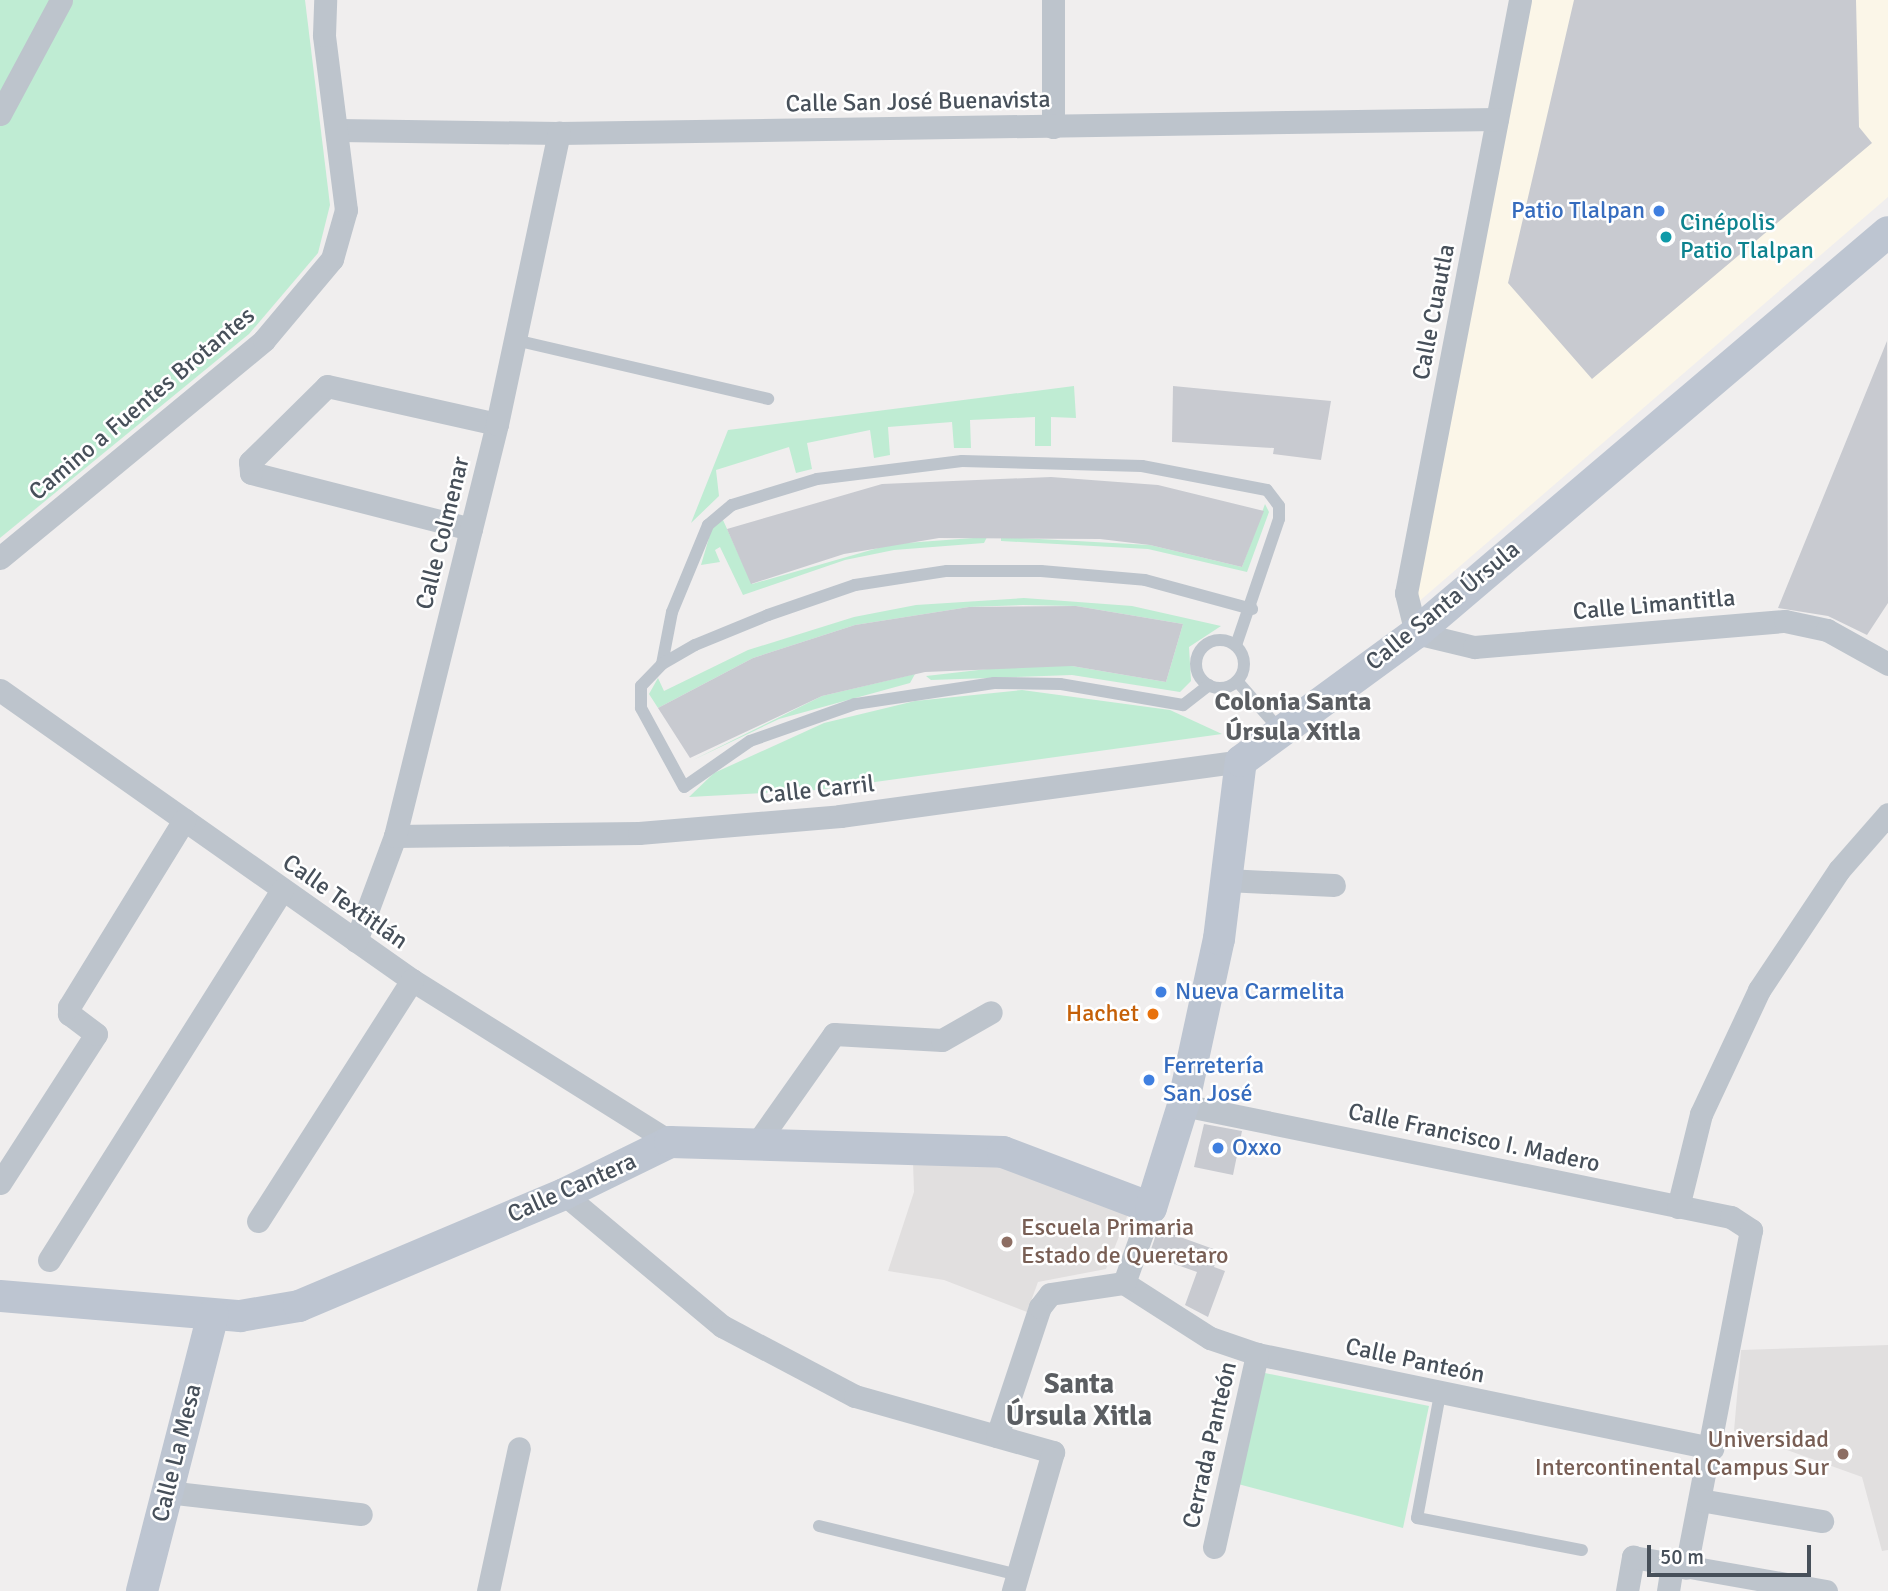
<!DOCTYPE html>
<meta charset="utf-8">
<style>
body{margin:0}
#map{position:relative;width:1888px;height:1591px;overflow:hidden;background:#f0eeee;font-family:Signika,sans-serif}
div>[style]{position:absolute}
.commercial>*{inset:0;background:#fbf6e8}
.education>*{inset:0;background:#e1dfdf}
.green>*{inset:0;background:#bfecd3}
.building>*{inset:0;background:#c8cad0}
.lane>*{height:12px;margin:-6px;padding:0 6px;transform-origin:6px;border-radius:6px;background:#bdc4cc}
.lane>.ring{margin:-6px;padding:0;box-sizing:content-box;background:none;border:12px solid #bdc4cc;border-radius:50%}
.street>*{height:23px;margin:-11.5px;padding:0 11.5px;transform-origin:11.5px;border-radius:11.5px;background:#bdc4cc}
.secondary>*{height:32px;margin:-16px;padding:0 16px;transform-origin:16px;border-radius:16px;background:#bdc5d1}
.dots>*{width:19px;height:19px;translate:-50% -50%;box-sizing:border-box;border:4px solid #fff;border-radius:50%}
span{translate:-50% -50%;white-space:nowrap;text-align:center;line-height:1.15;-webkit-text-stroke:5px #fff;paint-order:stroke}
.street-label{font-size:24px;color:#47505a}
.shop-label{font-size:24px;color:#366cbe}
.right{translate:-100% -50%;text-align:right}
.left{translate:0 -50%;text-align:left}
.culture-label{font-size:24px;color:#0d838f}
.food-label{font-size:24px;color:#c56008}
.education-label{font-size:24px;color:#785e54}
.neighbourhood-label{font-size:26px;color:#5b5e62;font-weight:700}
.quarter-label{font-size:28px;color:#5b5e62;font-weight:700}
.scale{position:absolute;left:1647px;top:1545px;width:164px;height:32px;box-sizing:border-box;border:4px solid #47505a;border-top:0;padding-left:9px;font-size:21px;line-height:24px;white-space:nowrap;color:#47505a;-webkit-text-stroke:5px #fff;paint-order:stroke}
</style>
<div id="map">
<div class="commercial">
<div style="clip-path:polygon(1523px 0,1888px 0,1888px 197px,1416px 604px,1410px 600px)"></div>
</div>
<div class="education">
<div style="clip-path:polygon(1004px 1161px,1128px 1214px,1106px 1269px,1038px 1282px,1027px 1312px,944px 1280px,888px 1271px,914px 1192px,913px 1162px)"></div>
<div style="clip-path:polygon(1888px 1345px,1888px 1550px,1882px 1551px,1862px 1477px,1734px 1431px,1741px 1350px)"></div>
</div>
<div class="green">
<div style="clip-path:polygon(0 0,305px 0,330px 205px,318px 253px,249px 334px,0 538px)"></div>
<div style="clip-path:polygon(1074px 386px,1076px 418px,1051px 417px,1051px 446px,1035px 446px,1035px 417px,970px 420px,971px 448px,954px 448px,952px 422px,888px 427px,890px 455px,874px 458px,870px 430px,807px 443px,812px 469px,796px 473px,789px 447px,716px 470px,719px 496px,691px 523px,728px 430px)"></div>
<div style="clip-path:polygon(1265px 504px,1269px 512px,1247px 572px,1148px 549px,1001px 541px,1001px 537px,1150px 545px,1242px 567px)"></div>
<div style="clip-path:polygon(723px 520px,752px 584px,892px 544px,987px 537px,984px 543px,894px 550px,845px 560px,743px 595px,720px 547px,715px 550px,720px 562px,701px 565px,713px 524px)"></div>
<div style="clip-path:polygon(1024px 598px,1132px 606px,1221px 626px,1189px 647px,1191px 681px,1180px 692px,1072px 675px,931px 680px,926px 676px,1023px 665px,1072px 666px,1166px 682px,1183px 624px,1076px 606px,1023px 605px,969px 607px,855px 625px,753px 658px,658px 708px,649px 694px,658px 678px,664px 691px,748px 650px,854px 617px,916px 605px)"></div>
<div style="clip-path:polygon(915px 674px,910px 683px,779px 719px,691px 761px,822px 696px)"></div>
<div style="clip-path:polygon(1022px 690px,1170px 710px,1222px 734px,817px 790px,689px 797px,714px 773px,824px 723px,915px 701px)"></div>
<div style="clip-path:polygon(1260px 1372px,1429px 1406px,1403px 1528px,1238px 1484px)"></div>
</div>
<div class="building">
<div style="clip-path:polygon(1574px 0,1856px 0,1859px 127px,1872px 143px,1592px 379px,1508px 283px)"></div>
<div style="clip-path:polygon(1887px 341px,1888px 603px,1867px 635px,1828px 616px,1778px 608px)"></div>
<div style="clip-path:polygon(1173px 386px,1331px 401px,1321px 460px,1273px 454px,1274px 448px,1172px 442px)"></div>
<div style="clip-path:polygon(1051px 477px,1158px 485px,1264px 511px,1242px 567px,1150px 545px,1100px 539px,939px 538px,844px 554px,751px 584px,727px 529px,882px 484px)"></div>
<div style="clip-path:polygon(1076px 606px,1183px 624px,1166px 682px,1072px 666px,925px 672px,822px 696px,690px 758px,658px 708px,753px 658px,855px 625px,969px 607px)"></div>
<div style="clip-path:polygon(1204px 1124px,1242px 1131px,1233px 1175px,1194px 1167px)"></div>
<div style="clip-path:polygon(1158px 1229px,1219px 1251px,1214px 1267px,1225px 1271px,1208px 1317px,1185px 1305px,1197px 1272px,1149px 1255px)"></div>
</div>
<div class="lane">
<div style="left:515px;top:340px;width:260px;rotate:13.1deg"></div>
<div class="ring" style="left:1196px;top:640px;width:36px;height:36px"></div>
<div style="left:662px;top:664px;width:53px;rotate:-79.1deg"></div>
<div style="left:672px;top:612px;width:94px;rotate:-67.5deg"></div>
<div style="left:708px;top:525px;width:31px;rotate:-40deg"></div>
<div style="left:732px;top:505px;width:89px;rotate:-17deg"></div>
<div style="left:817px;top:479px;width:146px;rotate:-7.1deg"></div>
<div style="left:962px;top:461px;width:180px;rotate:1.6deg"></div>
<div style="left:1142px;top:466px;width:127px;rotate:10.9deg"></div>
<div style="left:1267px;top:490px;width:20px;rotate:53deg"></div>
<div style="left:1279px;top:506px;width:13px;rotate:90deg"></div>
<div style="left:1279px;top:519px;width:133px;rotate:108.8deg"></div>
<div style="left:1237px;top:681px;width:67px;rotate:48.7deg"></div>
<div style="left:1209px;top:685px;width:33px;rotate:142deg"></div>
<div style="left:1183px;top:705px;width:125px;rotate:-170.3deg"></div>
<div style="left:1060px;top:684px;width:66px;rotate:-179.1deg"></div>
<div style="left:994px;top:683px;width:141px;rotate:171.4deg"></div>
<div style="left:855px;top:704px;width:111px;rotate:160.6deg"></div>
<div style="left:750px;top:741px;width:80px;rotate:145.1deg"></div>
<div style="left:684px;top:787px;width:90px;rotate:-118.6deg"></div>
<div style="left:641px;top:708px;width:22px;rotate:-90deg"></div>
<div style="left:641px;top:686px;width:30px;rotate:-46deg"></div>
<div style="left:662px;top:664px;width:38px;rotate:-30deg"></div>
<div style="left:695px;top:645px;width:79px;rotate:-22.3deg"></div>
<div style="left:768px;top:615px;width:92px;rotate:-19deg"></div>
<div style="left:855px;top:585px;width:93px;rotate:-8.7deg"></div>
<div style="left:947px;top:571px;width:94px"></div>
<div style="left:1041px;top:571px;width:104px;rotate:4.9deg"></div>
<div style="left:1145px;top:580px;width:111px;rotate:15.2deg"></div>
<div style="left:1440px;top:1394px;width:126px;rotate:100.5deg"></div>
<div style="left:1417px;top:1518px;width:168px;rotate:11deg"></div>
<div style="left:819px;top:1526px;width:205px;rotate:13.8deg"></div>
</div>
<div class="street">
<div style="left:1520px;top:0;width:604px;rotate:100.88deg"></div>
<div style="left:1406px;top:593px;width:41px;rotate:76deg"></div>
<div style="left:1416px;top:633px;width:60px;rotate:13.6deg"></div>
<div style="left:1474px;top:647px;width:312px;rotate:-4.8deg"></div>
<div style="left:1785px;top:621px;width:43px;rotate:12.1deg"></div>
<div style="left:1827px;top:630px;width:70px;rotate:29.1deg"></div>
<div style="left:0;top:114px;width:129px;rotate:-61.8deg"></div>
<div style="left:1053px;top:127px;width:127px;rotate:-90deg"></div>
<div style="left:338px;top:130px;width:221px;rotate:0.8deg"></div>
<div style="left:559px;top:133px;width:938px;rotate:-0.86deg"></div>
<div style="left:471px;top:529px;width:227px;rotate:-165.7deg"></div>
<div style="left:251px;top:473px;width:11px;rotate:-95deg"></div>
<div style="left:250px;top:462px;width:108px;rotate:-44.6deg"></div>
<div style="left:327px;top:386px;width:174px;rotate:12.6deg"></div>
<div style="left:0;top:558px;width:342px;rotate:-39.5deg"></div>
<div style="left:264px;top:340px;width:106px;rotate:-50deg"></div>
<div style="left:332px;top:259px;width:51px;rotate:-74.1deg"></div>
<div style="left:346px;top:210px;width:176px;rotate:-97.2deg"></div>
<div style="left:324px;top:35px;width:35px;rotate:-88deg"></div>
<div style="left:0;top:690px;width:504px;rotate:35.14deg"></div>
<div style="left:412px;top:980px;width:305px;rotate:32.1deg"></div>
<div style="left:395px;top:836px;width:244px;rotate:-0.7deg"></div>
<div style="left:639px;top:833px;width:202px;rotate:-4.8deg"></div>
<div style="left:840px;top:816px;width:405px;rotate:-7.8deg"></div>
<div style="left:1226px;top:880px;width:108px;rotate:2.7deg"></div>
<div style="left:356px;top:941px;width:112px;rotate:-69.6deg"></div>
<div style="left:395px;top:836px;width:424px;rotate:-76.1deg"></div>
<div style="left:497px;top:424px;width:298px;rotate:-78deg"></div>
<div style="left:1183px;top:1105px;width:559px;rotate:11.55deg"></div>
<div style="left:1731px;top:1217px;width:24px;rotate:33deg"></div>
<div style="left:1751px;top:1230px;width:344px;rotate:100.9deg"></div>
<div style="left:755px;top:1146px;width:137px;rotate:-54.8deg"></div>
<div style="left:834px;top:1034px;width:108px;rotate:3.2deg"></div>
<div style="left:942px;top:1040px;width:56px;rotate:-29.7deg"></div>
<div style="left:0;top:1183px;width:177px;rotate:-57.2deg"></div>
<div style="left:96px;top:1034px;width:34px;rotate:-143deg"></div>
<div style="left:69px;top:1014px;width:7px;rotate:-90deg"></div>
<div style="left:69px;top:1007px;width:220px;rotate:-58.4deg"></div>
<div style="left:564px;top:1194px;width:206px;rotate:39.9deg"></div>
<div style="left:722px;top:1326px;width:150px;rotate:27.8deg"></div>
<div style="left:855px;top:1396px;width:206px;rotate:15.8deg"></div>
<div style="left:1053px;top:1452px;width:145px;rotate:106.1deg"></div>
<div style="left:1678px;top:1207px;width:96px;rotate:-76.1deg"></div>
<div style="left:1701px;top:1114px;width:137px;rotate:-64.9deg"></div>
<div style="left:1759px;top:990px;width:144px;rotate:-56.3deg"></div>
<div style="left:1839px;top:870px;width:74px;rotate:-48.8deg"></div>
<div style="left:258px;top:1221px;width:286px;rotate:-57.4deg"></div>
<div style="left:49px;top:1260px;width:437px;rotate:-57.8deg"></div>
<div style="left:1124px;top:1283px;width:102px;rotate:32.6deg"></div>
<div style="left:1210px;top:1338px;width:50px;rotate:18.8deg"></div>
<div style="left:1257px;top:1354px;width:465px;rotate:11.7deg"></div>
<div style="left:1124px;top:1283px;width:80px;rotate:-70.2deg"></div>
<div style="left:997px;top:1436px;width:136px;rotate:-71.6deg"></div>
<div style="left:1040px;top:1307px;width:16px;rotate:-52deg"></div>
<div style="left:1050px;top:1294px;width:75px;rotate:-8.5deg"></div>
<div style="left:167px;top:1492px;width:195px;rotate:6.5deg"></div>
<div style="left:1700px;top:1500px;width:124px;rotate:9.8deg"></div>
<div style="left:1214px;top:1547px;width:198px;rotate:-77.4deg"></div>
<div style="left:488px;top:1591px;width:146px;rotate:-77.8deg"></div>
<div style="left:1627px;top:1591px;width:35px;rotate:-80deg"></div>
<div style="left:1633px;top:1557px;width:196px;rotate:10deg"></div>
<div style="left:1668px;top:1591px;width:26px;rotate:-81deg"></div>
</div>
<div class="secondary">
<div style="left:0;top:1296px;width:241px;rotate:4.8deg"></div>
<div style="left:240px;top:1316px;width:60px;rotate:-9.6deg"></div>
<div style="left:299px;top:1306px;width:288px;rotate:-22.9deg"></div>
<div style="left:564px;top:1194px;width:118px;rotate:-26.1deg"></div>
<div style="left:670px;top:1142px;width:333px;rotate:1.7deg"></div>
<div style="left:1003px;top:1152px;width:158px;rotate:20.7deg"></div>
<div style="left:1151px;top:1208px;width:108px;rotate:-72.7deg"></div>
<div style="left:1183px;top:1105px;width:170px;rotate:-77.8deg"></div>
<div style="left:1219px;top:939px;width:179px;rotate:-83deg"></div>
<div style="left:1241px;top:761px;width:217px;rotate:-36.2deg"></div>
<div style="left:1416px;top:633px;width:619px;rotate:-40.35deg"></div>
<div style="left:142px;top:1591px;width:285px;rotate:-75.6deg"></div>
</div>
<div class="dots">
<div style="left:1659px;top:211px;background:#3f7fe0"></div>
<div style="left:1666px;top:237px;background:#0f9aa8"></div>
<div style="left:1161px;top:992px;background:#3f7fe0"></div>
<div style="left:1153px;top:1014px;background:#e8710a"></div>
<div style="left:1149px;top:1080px;background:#3f7fe0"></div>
<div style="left:1218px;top:1148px;background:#3f7fe0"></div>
<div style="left:1007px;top:1242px;background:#8d6e63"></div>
<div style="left:1843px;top:1454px;background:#8d6e63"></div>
</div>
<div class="street-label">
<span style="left:918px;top:102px;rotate:-1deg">Calle San José Buenavista</span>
<span style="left:1434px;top:312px;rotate:-79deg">Calle Cuautla</span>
<span style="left:142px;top:404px;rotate:-40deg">Camino a Fuentes Brotantes</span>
<span style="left:443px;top:533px;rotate:-76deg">Calle Colmenar</span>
<span style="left:1654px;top:605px;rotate:-5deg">Calle Limantitla</span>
<span style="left:1443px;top:606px;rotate:-39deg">Calle Santa Úrsula</span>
<span style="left:817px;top:790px;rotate:-6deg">Calle Carril</span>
<span style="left:345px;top:902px;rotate:35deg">Calle Textitlán</span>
<span style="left:1474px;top:1138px;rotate:12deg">Calle Francisco I. Madero</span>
<span style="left:572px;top:1188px;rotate:-24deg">Calle Cantera</span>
<span style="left:1415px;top:1361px;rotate:12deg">Calle Panteón</span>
<span style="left:1210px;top:1445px;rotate:-77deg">Cerrada Panteón</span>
<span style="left:177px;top:1453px;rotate:-76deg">Calle La Mesa</span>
</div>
<div class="shop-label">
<span class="right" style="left:1645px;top:211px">Patio Tlalpan</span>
<span class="left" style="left:1175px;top:992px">Nueva Carmelita</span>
<span class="left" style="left:1163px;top:1080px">Ferretería<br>San José</span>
<span class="left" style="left:1232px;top:1148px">Oxxo</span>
</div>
<div class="culture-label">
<span class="left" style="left:1680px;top:237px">Cinépolis<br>Patio Tlalpan</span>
</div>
<div class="food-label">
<span class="right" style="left:1139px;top:1014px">Hachet</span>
</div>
<div class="education-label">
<span class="left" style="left:1021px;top:1242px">Escuela Primaria<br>Estado de Queretaro</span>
<span class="right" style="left:1829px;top:1454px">Universidad<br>Intercontinental Campus Sur</span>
</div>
<div class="neighbourhood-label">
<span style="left:1293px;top:718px">Colonia Santa<br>Úrsula Xitla</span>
</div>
<div class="quarter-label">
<span style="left:1079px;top:1400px">Santa<br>Úrsula Xitla</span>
</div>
<div class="scale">50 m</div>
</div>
